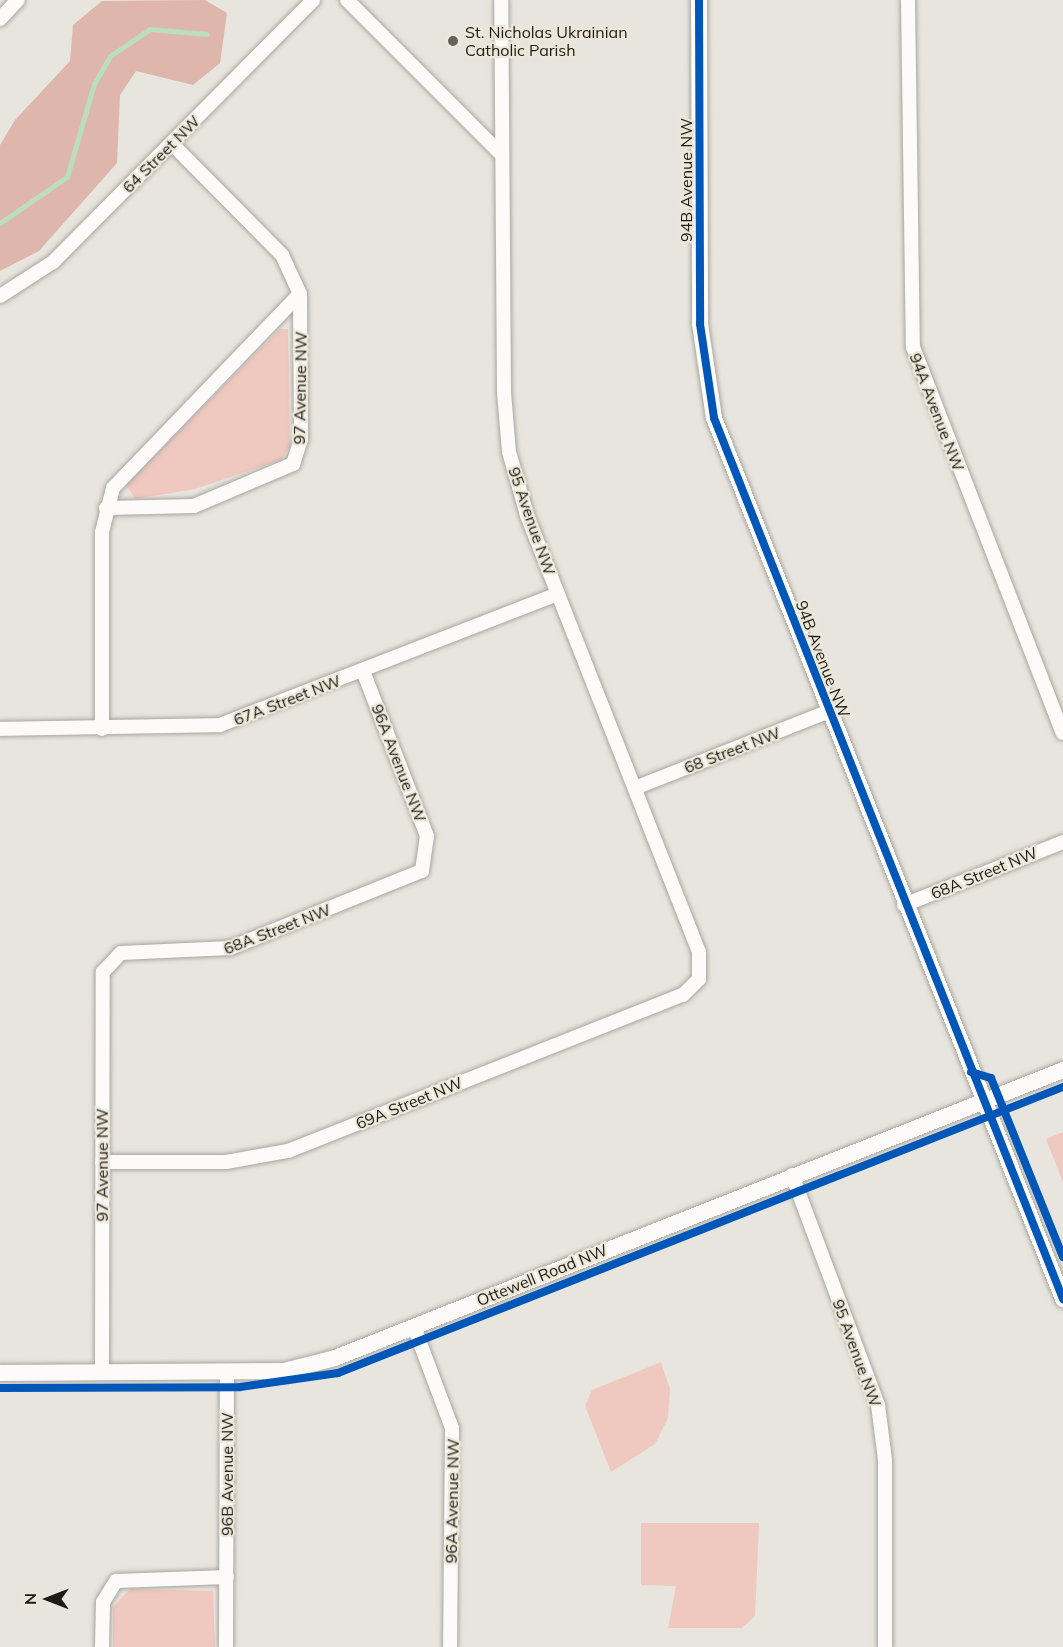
<!DOCTYPE html>
<style>
body{margin:0}
#map{position:relative;width:1063px;height:1647px;overflow:hidden;background:#e8e5de;font-family:Mulish,sans-serif}
div>[style]{position:absolute}
.green>*{inset:0;background:#efc8bf}
.forest>*{inset:0;background:#deb6ac}
.stream>*{height:4.5px;margin:-2.25px;padding:0 2.25px;transform-origin:2.25px;border-radius:2.25px;background:#bbdfba}
.roads{filter:drop-shadow(0 0 2px #a8a6a0) drop-shadow(0 0 2px #a8a6a0)}
.minor>*{height:14px;margin:-7px;padding:0 7px;transform-origin:7px;border-radius:7px;background:#fcfbfa}
.tertiary>*{height:16px;margin:-8px;padding:0 8px;transform-origin:8px;border-radius:8px;background:#fcfbfa}
.cycleway>*{height:8px;margin:-4px;padding:0 4px;transform-origin:4px;border-radius:4px;background:#0057b8}
.dots>*{width:16px;height:16px;translate:-50% -50%;box-sizing:border-box;border:3px solid #ede7d9;border-radius:50%}
span{translate:-50% -50%;white-space:nowrap;text-align:center;line-height:1.15;-webkit-text-stroke:4.5px #ede7d9;paint-order:stroke}
.poi-label{font-size:16px;color:#1d1b16}
.left{translate:0 -50%;text-align:left}
.street-label{font-size:16px;color:#1d1b16}
.north{position:absolute;left:18px;top:1569px;width:60px;height:60px;-webkit-text-stroke:4px #ede7d9;paint-order:stroke;rotate:270deg;font-size:16px;font-weight:700;line-height:24px;text-align:center;color:#1d1b16}
.north::after{content:'';display:block;margin:auto;width:21px;height:27px;background:#1d1b16;clip-path:polygon(50% 0,100% 100%,50% 72%,0 100%)}
</style>
<div id="map">
<div class="green">
<div style="clip-path:polygon(280px 329px,288px 329px,290px 446px,281px 460px,195px 489px,135px 499px,126px 485px)"></div>
<div style="clip-path:polygon(1063px 1132px,1063px 1182px,1046px 1139px)"></div>
<div style="clip-path:polygon(661px 1362px,670px 1389px,668px 1418px,655px 1444px,611px 1472px,585px 1406px,592px 1390px)"></div>
<div style="clip-path:polygon(641px 1523px,759px 1523px,755px 1616px,742px 1628px,668px 1628px,676px 1586px,641px 1585px)"></div>
<div style="clip-path:polygon(130px 1589px,213px 1591px,215px 1647px,113px 1647px,113px 1607px)"></div>
</div>
<div class="forest">
<div style="clip-path:polygon(205px 0,227px 13px,220px 63px,193px 85px,136px 71px,120px 95px,117px 163px,39px 251px,0 271px,0 145px,15px 120px,70px 61px,73px 25px,102px 1px)"></div>
</div>
<div class="stream">
<div style="left:0;top:223px;width:81px;rotate:-34.5deg"></div>
<div style="left:67px;top:177px;width:97px;rotate:-73.8deg"></div>
<div style="left:94px;top:84px;width:32px;rotate:-60deg"></div>
<div style="left:110px;top:56px;width:48px;rotate:-34deg"></div>
<div style="left:150px;top:29px;width:57px;rotate:5deg"></div>
</div>
<div class="roads">
<div class="minor">
<div style="left:347px;top:0;width:218px;rotate:45deg"></div>
<div style="left:908px;top:0;width:347px;rotate:89.2deg"></div>
<div style="left:913px;top:347px;width:414px;rotate:68.8deg"></div>
<div style="left:0;top:19px;width:26px;rotate:-47deg"></div>
<div style="left:0;top:296px;width:63px;rotate:-32.7deg"></div>
<div style="left:53px;top:262px;width:369px;rotate:-45.2deg"></div>
<div style="left:106px;top:508px;width:88px;rotate:-1.3deg"></div>
<div style="left:194px;top:506px;width:108px;rotate:-23deg"></div>
<div style="left:293px;top:464px;width:26px;rotate:-72deg"></div>
<div style="left:301px;top:439px;width:145px;rotate:-90.4deg"></div>
<div style="left:0;top:729px;width:220px;rotate:-1deg"></div>
<div style="left:220px;top:725px;width:362px;rotate:-21.2deg"></div>
<div style="left:102px;top:729px;width:197px;rotate:-90deg"></div>
<div style="left:102px;top:532px;width:45px;rotate:-76deg"></div>
<div style="left:113px;top:488px;width:269px;rotate:-46.1deg"></div>
<div style="left:300px;top:294px;width:43px;rotate:-114.8deg"></div>
<div style="left:282px;top:255px;width:156px;rotate:-134.7deg"></div>
<div style="left:635px;top:788px;width:209px;rotate:-21.6deg"></div>
<div style="left:904px;top:905px;width:171px;rotate:-21.6deg"></div>
<div style="left:102px;top:1162px;width:124px"></div>
<div style="left:226px;top:1162px;width:63px;rotate:-10.1deg"></div>
<div style="left:288px;top:1151px;width:425px;rotate:-21.6deg"></div>
<div style="left:683px;top:995px;width:23px;rotate:-45deg"></div>
<div style="left:699px;top:979px;width:27px;rotate:-90deg"></div>
<div style="left:699px;top:952px;width:470px;rotate:-111.5deg"></div>
<div style="left:527px;top:515px;width:66px;rotate:-105.9deg"></div>
<div style="left:509px;top:452px;width:60px;rotate:-94.8deg"></div>
<div style="left:504px;top:392px;width:392px;rotate:-90.4deg"></div>
<div style="left:792px;top:1175px;width:246px;rotate:69.5deg"></div>
<div style="left:878px;top:1405px;width:55px;rotate:82.7deg"></div>
<div style="left:885px;top:1460px;width:187px;rotate:90deg"></div>
<div style="left:414px;top:1327px;width:108px;rotate:69.4deg"></div>
<div style="left:452px;top:1428px;width:219px;rotate:90.5deg"></div>
<div style="left:102px;top:1372px;width:400px;rotate:-89.9deg"></div>
<div style="left:103px;top:972px;width:26px;rotate:-47deg"></div>
<div style="left:121px;top:953px;width:109px;rotate:-2.6deg"></div>
<div style="left:230px;top:948px;width:207px;rotate:-21.9deg"></div>
<div style="left:422px;top:871px;width:35px;rotate:-82deg"></div>
<div style="left:427px;top:836px;width:177px;rotate:-111.2deg"></div>
<div style="left:102px;top:1647px;width:45px;rotate:-88.7deg"></div>
<div style="left:103px;top:1602px;width:25px;rotate:-58deg"></div>
<div style="left:116px;top:1581px;width:111px;rotate:-2.1deg"></div>
<div style="left:226px;top:1647px;width:276px;rotate:-89.8deg"></div>
</div>
<div class="tertiary">
<div style="left:699px;top:0;width:324px;rotate:89.8deg"></div>
<div style="left:700px;top:324px;width:95px;rotate:81.5deg"></div>
<div style="left:714px;top:418px;width:948px;rotate:68.39deg"></div>
<div style="left:0;top:1373px;width:284px;rotate:-0.4deg"></div>
<div style="left:284px;top:1371px;width:53px;rotate:-14.3deg"></div>
<div style="left:335px;top:1358px;width:783px;rotate:-21.58deg"></div>
</div>
</div>
<div class="cycleway">
<div style="left:699px;top:0;width:324px;rotate:89.8deg"></div>
<div style="left:700px;top:324px;width:95px;rotate:81.5deg"></div>
<div style="left:714px;top:418px;width:948px;rotate:68.39deg"></div>
<div style="left:971px;top:1072px;width:21px;rotate:17deg"></div>
<div style="left:991px;top:1078px;width:193px;rotate:68.1deg"></div>
<div style="left:0;top:1388px;width:240px;rotate:-0.2deg"></div>
<div style="left:240px;top:1387px;width:99px;rotate:-8.1deg"></div>
<div style="left:338px;top:1373px;width:779px;rotate:-21.53deg"></div>
</div>
<div class="dots">
<div style="left:453px;top:41px;background:#64625c"></div>
</div>
<div class="poi-label">
<span class="left" style="left:465px;top:41px">St. Nicholas Ukrainian<br>Catholic Parish</span>
</div>
<div class="street-label">
<span style="left:161px;top:154px;rotate:-45deg">64 Street NW</span>
<span style="left:686px;top:180px;rotate:-90deg">94B Avenue NW</span>
<span style="left:300px;top:388px;rotate:-89deg">97 Avenue NW</span>
<span style="left:937px;top:412px;rotate:69deg">94A Avenue NW</span>
<span style="left:532px;top:521px;rotate:71deg">95 Avenue NW</span>
<span style="left:823px;top:659px;rotate:69deg">94B Avenue NW</span>
<span style="left:287px;top:700px;rotate:-21deg">67A Street NW</span>
<span style="left:732px;top:750px;rotate:-21deg">68 Street NW</span>
<span style="left:399px;top:763px;rotate:69deg">96A Avenue NW</span>
<span style="left:984px;top:873px;rotate:-22deg">68A Street NW</span>
<span style="left:277px;top:929px;rotate:-21deg">68A Street NW</span>
<span style="left:409px;top:1103px;rotate:-22deg">69A Street NW</span>
<span style="left:102px;top:1165px;rotate:-90deg">97 Avenue NW</span>
<span style="left:542px;top:1275px;rotate:-22deg">Ottewell Road NW</span>
<span style="left:857px;top:1353px;rotate:70deg">95 Avenue NW</span>
<span style="left:227px;top:1474px;rotate:-90deg">96B Avenue NW</span>
<span style="left:452px;top:1501px;rotate:-89deg">96A Avenue NW</span>
</div>
<div class="north">N</div>
</div>
